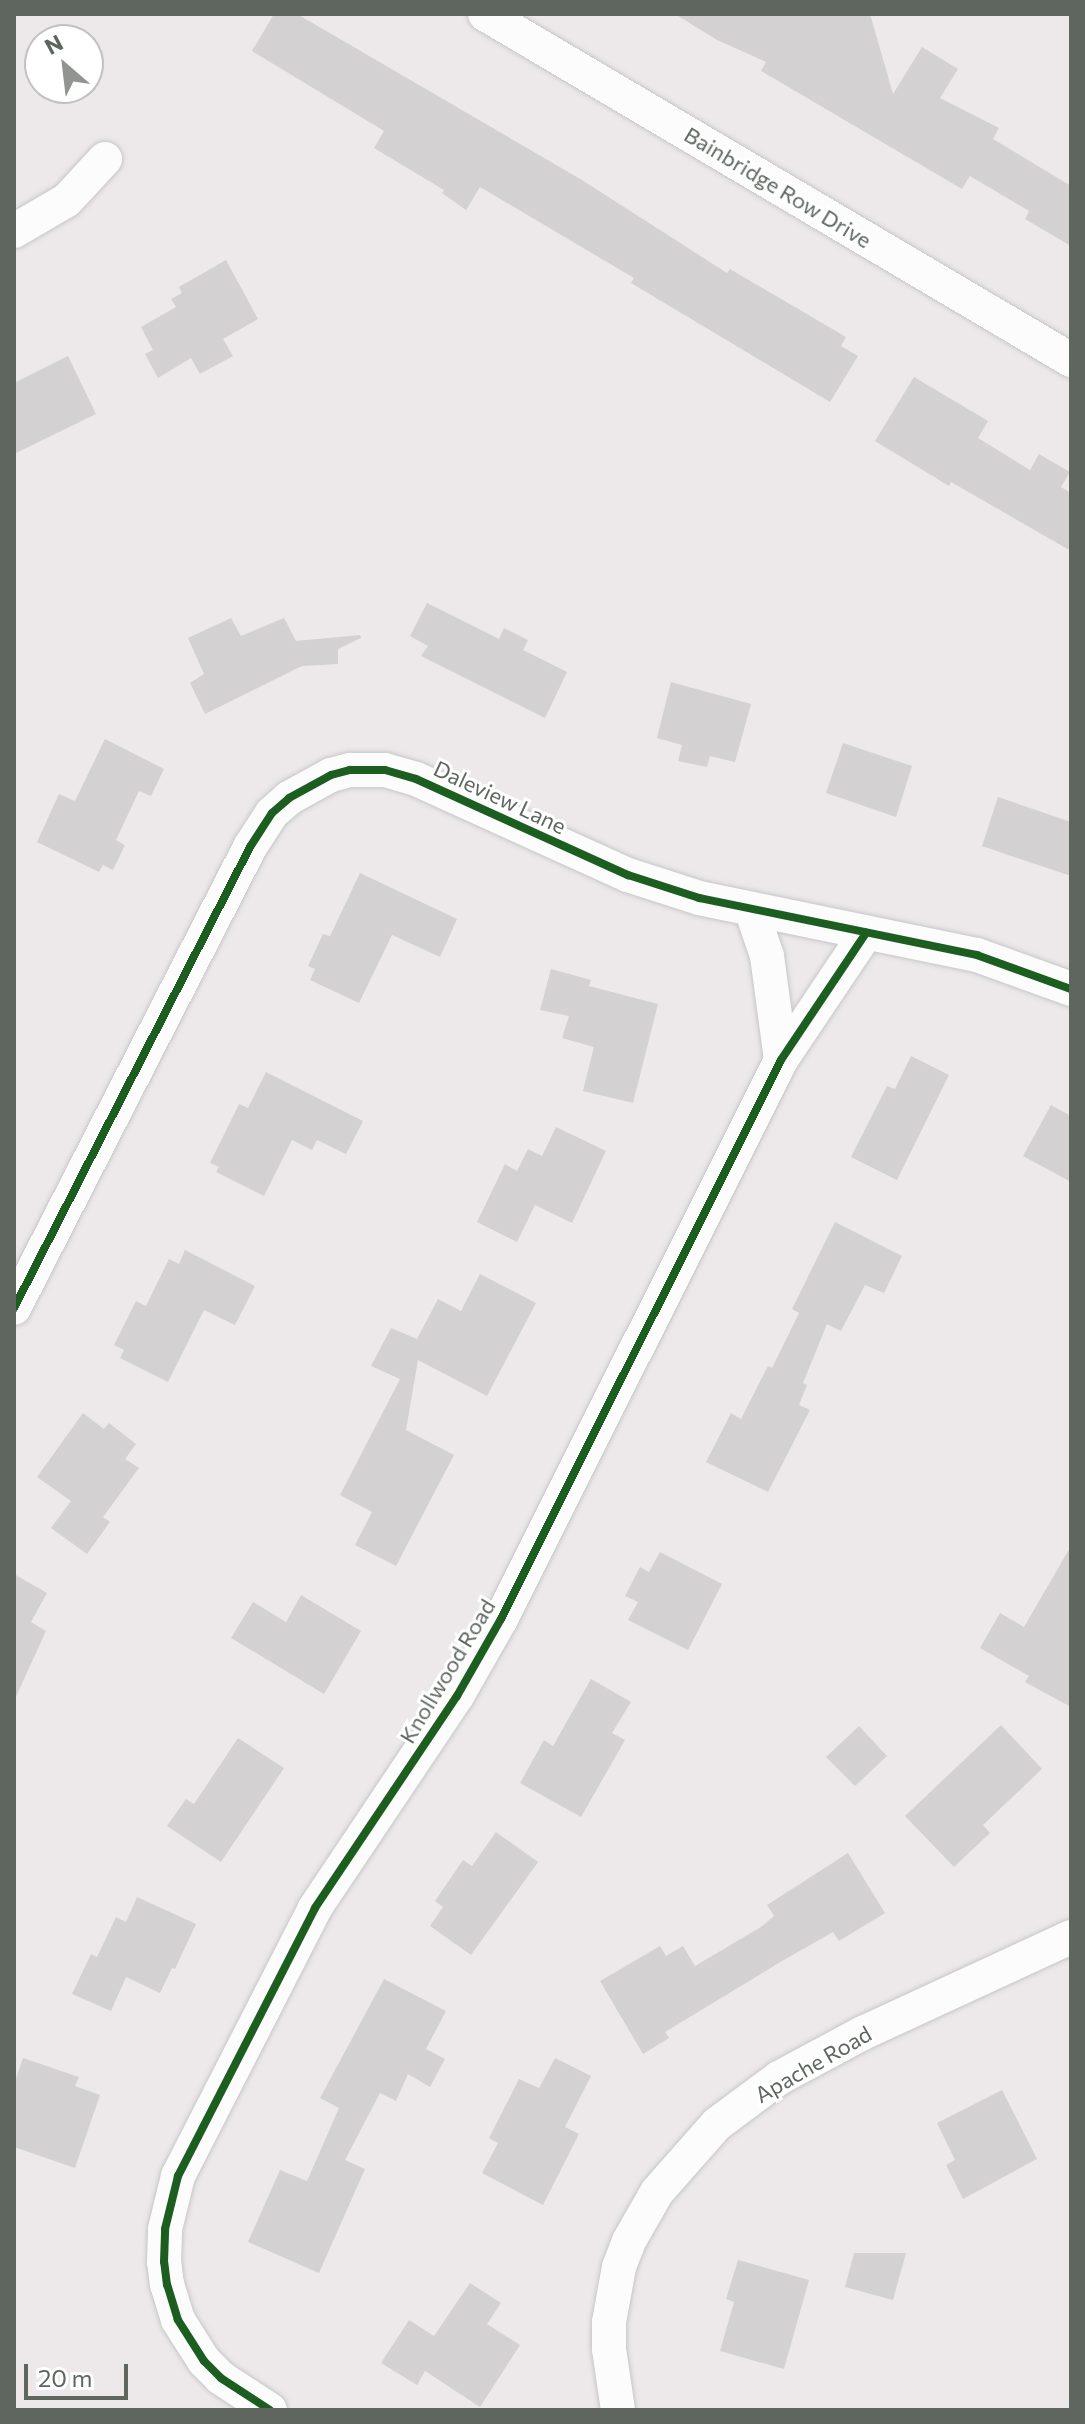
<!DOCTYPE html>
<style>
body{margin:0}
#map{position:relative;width:1085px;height:2424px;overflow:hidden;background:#ede9eb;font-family:Commissioner,sans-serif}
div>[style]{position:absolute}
.building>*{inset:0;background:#d3d1d1}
.roads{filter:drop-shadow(0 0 2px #c7c7c6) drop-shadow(0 0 2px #c7c7c6)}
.minor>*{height:34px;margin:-17px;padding:0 17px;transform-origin:17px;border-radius:17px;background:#fcfcfc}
.cycleway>*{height:8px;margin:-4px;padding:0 4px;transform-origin:4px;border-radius:4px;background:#1b5e20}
span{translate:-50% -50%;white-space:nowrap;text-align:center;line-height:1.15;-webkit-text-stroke:6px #fff;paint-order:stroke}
.street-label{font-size:22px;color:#5f6660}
.frame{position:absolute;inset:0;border:16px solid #5f6660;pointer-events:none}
.north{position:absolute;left:24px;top:24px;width:80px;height:80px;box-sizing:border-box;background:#fff;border:2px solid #bfc2bf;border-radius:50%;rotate:332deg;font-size:22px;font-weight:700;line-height:32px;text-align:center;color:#5f6660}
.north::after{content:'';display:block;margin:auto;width:28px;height:36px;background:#919491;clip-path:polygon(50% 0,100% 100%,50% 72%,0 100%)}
.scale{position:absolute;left:24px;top:2364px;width:104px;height:36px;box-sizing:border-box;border:4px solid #5f6660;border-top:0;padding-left:10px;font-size:24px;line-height:28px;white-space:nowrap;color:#5f6660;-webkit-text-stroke:6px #fff;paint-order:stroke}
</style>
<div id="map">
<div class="building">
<div style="clip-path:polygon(274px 14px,297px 14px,582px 180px,727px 273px,730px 269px,846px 337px,841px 346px,858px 356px,830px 402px,631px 283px,634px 278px,480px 187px,466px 210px,442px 193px,444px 190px,374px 148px,384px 131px,252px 51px)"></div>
<div style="clip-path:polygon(675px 14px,870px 14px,893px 94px,922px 47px,958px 69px,940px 98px,999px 128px,993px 139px,1071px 186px,1071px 246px,1025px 219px,1029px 211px,970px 176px,962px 189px,761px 71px,766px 62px,717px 40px)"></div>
<div style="clip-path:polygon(226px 260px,258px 319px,223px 339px,233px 356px,200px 374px,191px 358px,158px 378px,145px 354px,153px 350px,141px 327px,176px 307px,171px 299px,182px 293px,179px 287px)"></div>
<div style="clip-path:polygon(68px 356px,96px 414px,14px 454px,14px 383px)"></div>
<div style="clip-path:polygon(914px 377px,988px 421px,978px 438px,1030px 470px,1039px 454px,1070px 472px,1061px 487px,1071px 493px,1071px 551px,951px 482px,949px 486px,875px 441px)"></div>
<div style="clip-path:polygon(427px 603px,499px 639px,504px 628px,528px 640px,523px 650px,567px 672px,545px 718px,421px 656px,428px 646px,410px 636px)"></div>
<div style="clip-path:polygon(231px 618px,241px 636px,284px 618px,296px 641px,360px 635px,361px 638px,338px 649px,338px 664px,302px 666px,205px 714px,190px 683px,204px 674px,188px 638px)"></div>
<div style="clip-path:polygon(671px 682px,751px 704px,735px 762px,710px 756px,707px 767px,678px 761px,682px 745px,657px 738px)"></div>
<div style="clip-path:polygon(105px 739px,164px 769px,151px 796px,139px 791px,116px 840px,125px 845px,113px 870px,103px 865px,99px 872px,37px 842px,59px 794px,75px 801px)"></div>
<div style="clip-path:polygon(843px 743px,912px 766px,896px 817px,826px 793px)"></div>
<div style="clip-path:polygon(998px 797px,1071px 822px,1071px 876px,982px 846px)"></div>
<div style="clip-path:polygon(360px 873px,457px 919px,440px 957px,392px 935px,359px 1003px,310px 980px,315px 969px,308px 966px,323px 934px,330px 936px)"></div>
<div style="clip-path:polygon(551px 969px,591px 980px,589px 986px,658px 1004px,633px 1103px,583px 1091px,594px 1047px,562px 1038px,569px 1016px,540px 1010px)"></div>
<div style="clip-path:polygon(911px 1056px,949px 1075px,897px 1180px,851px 1157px,887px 1086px,895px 1089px)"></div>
<div style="clip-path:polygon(266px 1072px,363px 1121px,346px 1154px,317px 1140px,312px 1150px,292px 1140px,264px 1196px,216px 1172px,219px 1167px,210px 1163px,239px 1104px,248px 1108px)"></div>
<div style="clip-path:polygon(1051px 1105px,1071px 1116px,1071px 1182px,1023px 1156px)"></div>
<div style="clip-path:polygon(556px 1127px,606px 1151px,572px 1223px,535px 1205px,517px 1242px,477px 1222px,505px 1164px,517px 1171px,528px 1149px,542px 1156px)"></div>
<div style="clip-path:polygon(835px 1222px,902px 1256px,884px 1293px,865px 1285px,841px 1331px,827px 1324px,803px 1383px,807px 1385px,799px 1405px,810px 1410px,768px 1492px,706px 1462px,731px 1413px,741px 1419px,768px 1366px,772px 1368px,799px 1313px,792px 1309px)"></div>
<div style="clip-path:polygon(185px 1250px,255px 1286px,235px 1325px,204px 1310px,168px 1382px,120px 1358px,124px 1350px,114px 1345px,136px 1301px,146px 1306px,169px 1259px,179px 1264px)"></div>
<div style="clip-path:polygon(480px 1274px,536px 1303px,487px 1396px,418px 1360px,406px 1430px,454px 1455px,396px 1566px,355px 1545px,372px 1512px,340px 1495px,400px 1379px,371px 1366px,391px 1328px,417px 1339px,438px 1299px,461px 1311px)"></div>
<div style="clip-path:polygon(83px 1413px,104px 1429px,109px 1423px,136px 1444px,125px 1459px,139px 1468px,103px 1517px,110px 1522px,87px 1554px,51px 1528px,71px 1501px,37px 1477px)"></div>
<div style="clip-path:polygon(1071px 1546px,1071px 1707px,1025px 1682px,1029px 1676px,980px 1648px,1000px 1613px,1024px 1627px)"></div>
<div style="clip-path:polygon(660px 1552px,722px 1584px,688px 1650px,628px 1620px,638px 1602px,625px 1596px,640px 1567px,649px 1572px)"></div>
<div style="clip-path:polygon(14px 1574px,47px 1593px,31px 1622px,46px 1631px,14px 1701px)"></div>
<div style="clip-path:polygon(301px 1595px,361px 1631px,324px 1694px,231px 1638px,253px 1602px,286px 1622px)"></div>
<div style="clip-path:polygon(591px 1679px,631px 1702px,612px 1733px,625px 1740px,581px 1817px,520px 1783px,544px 1740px,553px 1746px)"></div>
<div style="clip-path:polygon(1001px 1725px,1042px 1769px,983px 1825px,990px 1833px,954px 1867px,905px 1816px)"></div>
<div style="clip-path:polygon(859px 1726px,887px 1756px,855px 1786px,826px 1757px)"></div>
<div style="clip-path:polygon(238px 1738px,284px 1768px,221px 1862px,167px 1826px,186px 1799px,194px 1804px)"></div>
<div style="clip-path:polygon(496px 1832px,538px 1862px,471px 1955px,430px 1926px,443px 1907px,435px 1901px,463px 1860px,472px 1866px)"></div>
<div style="clip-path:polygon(848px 1853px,885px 1913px,839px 1941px,833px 1932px,782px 1961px,665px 2032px,669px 2038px,643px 2054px,600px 1981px,660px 1946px,666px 1956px,683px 1946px,695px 1966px,761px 1927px,774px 1916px,767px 1905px)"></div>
<div style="clip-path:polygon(137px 1897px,196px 1924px,175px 1969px,172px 1968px,160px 1993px,126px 1977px,111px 2011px,72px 1994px,91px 1954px,97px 1957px,116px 1917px,126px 1922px)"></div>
<div style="clip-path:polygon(384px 1979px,446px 2011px,426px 2049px,445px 2059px,430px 2087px,408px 2074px,396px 2101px,380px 2093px,345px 2160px,365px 2169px,319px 2273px,248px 2242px,280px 2170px,307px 2181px,339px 2108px,320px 2098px)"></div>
<div style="clip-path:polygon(23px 2058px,79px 2077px,75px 2086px,100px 2095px,75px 2168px,14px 2147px,14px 2084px)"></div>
<div style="clip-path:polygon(555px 2058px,591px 2076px,565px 2127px,579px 2134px,543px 2205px,482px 2173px,498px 2143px,489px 2138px,519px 2079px,539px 2088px)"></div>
<div style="clip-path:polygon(1002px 2090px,1037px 2159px,963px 2199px,946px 2165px,955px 2160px,937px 2123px)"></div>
<div style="clip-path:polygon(854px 2253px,906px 2253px,893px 2300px,845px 2287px)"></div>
<div style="clip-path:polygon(738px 2260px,809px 2280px,784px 2369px,720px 2351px,734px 2302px,726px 2299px)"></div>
<div style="clip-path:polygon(470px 2283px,501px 2303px,487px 2324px,520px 2345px,480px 2407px,425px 2371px,417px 2385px,381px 2363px,409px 2320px,434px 2336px)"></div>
</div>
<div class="roads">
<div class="minor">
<div style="left:485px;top:14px;width:681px;rotate:30.56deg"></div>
<div style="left:14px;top:231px;width:61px;rotate:-30.3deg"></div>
<div style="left:67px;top:200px;width:56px;rotate:-47.2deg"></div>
<div style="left:751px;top:909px;width:50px;rotate:71.2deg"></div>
<div style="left:767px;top:956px;width:105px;rotate:82.3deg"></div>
<div style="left:14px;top:1308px;width:518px;rotate:-62.89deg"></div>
<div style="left:250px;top:847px;width:40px;rotate:-57.1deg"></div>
<div style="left:272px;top:813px;width:23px;rotate:-41deg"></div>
<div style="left:289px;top:798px;width:48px;rotate:-28.7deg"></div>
<div style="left:331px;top:775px;width:20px;rotate:-15deg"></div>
<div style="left:350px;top:770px;width:35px"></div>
<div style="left:385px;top:770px;width:32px;rotate:16deg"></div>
<div style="left:416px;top:779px;width:233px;rotate:24.4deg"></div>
<div style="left:628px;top:875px;width:75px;rotate:17.9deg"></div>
<div style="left:699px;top:898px;width:284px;rotate:11.6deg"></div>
<div style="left:977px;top:955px;width:100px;rotate:19.9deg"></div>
<div style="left:270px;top:2410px;width:59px;rotate:-146.9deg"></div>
<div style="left:221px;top:2378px;width:24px;rotate:-135deg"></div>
<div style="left:204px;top:2361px;width:49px;rotate:-122.4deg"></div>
<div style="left:178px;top:2320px;width:37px;rotate:-107deg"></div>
<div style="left:167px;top:2285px;width:23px;rotate:-97deg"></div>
<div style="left:164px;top:2262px;width:33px;rotate:-88deg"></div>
<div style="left:165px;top:2229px;width:55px;rotate:-76.2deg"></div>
<div style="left:178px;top:2176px;width:301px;rotate:-62.9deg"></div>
<div style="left:315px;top:1908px;width:255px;rotate:-56.2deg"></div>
<div style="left:457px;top:1696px;width:89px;rotate:-60.3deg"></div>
<div style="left:501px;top:1619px;width:625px;rotate:-63.39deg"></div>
<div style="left:781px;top:1060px;width:153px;rotate:-56.2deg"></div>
<div style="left:618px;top:2410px;width:62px;rotate:-98.4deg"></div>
<div style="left:609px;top:2349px;width:27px;rotate:-90deg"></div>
<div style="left:609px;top:2322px;width:56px;rotate:-79.7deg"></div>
<div style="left:619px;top:2267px;width:28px;rotate:-69deg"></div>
<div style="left:629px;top:2241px;width:56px;rotate:-60.3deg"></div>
<div style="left:657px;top:2192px;width:91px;rotate:-48.6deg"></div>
<div style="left:717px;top:2124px;width:77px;rotate:-36.6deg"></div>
<div style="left:779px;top:2078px;width:95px;rotate:-28.2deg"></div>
<div style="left:863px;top:2033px;width:229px;rotate:-24.8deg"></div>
</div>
</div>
<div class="cycleway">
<div style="left:14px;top:1308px;width:518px;rotate:-62.89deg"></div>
<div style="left:250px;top:847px;width:40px;rotate:-57.1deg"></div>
<div style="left:272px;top:813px;width:23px;rotate:-41deg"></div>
<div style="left:289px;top:798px;width:48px;rotate:-28.7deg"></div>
<div style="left:331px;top:775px;width:20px;rotate:-15deg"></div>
<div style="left:350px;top:770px;width:35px"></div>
<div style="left:385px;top:770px;width:32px;rotate:16deg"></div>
<div style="left:416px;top:779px;width:233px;rotate:24.4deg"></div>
<div style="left:628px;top:875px;width:75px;rotate:17.9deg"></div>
<div style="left:699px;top:898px;width:284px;rotate:11.6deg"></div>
<div style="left:977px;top:955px;width:100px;rotate:19.9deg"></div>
<div style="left:270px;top:2410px;width:59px;rotate:-146.9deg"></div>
<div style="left:221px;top:2378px;width:24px;rotate:-135deg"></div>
<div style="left:204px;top:2361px;width:49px;rotate:-122.4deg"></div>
<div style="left:178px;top:2320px;width:37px;rotate:-107deg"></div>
<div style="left:167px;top:2285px;width:23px;rotate:-97deg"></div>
<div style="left:164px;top:2262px;width:33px;rotate:-88deg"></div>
<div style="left:165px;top:2229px;width:55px;rotate:-76.2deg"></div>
<div style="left:178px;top:2176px;width:301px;rotate:-62.9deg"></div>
<div style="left:315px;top:1908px;width:255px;rotate:-56.2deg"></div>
<div style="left:457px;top:1696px;width:89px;rotate:-60.3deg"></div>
<div style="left:501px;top:1619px;width:625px;rotate:-63.39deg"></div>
<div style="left:781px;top:1060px;width:153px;rotate:-56.2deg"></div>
</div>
<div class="street-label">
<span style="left:778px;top:187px;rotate:31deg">Bainbridge Row Drive</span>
<span style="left:500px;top:797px;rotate:25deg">Daleview Lane</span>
<span style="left:447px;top:1671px;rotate:-59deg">Knollwood Road</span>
<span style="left:813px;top:2064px;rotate:-30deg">Apache Road</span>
</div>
<div class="frame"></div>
<div class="north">N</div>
<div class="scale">20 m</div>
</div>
